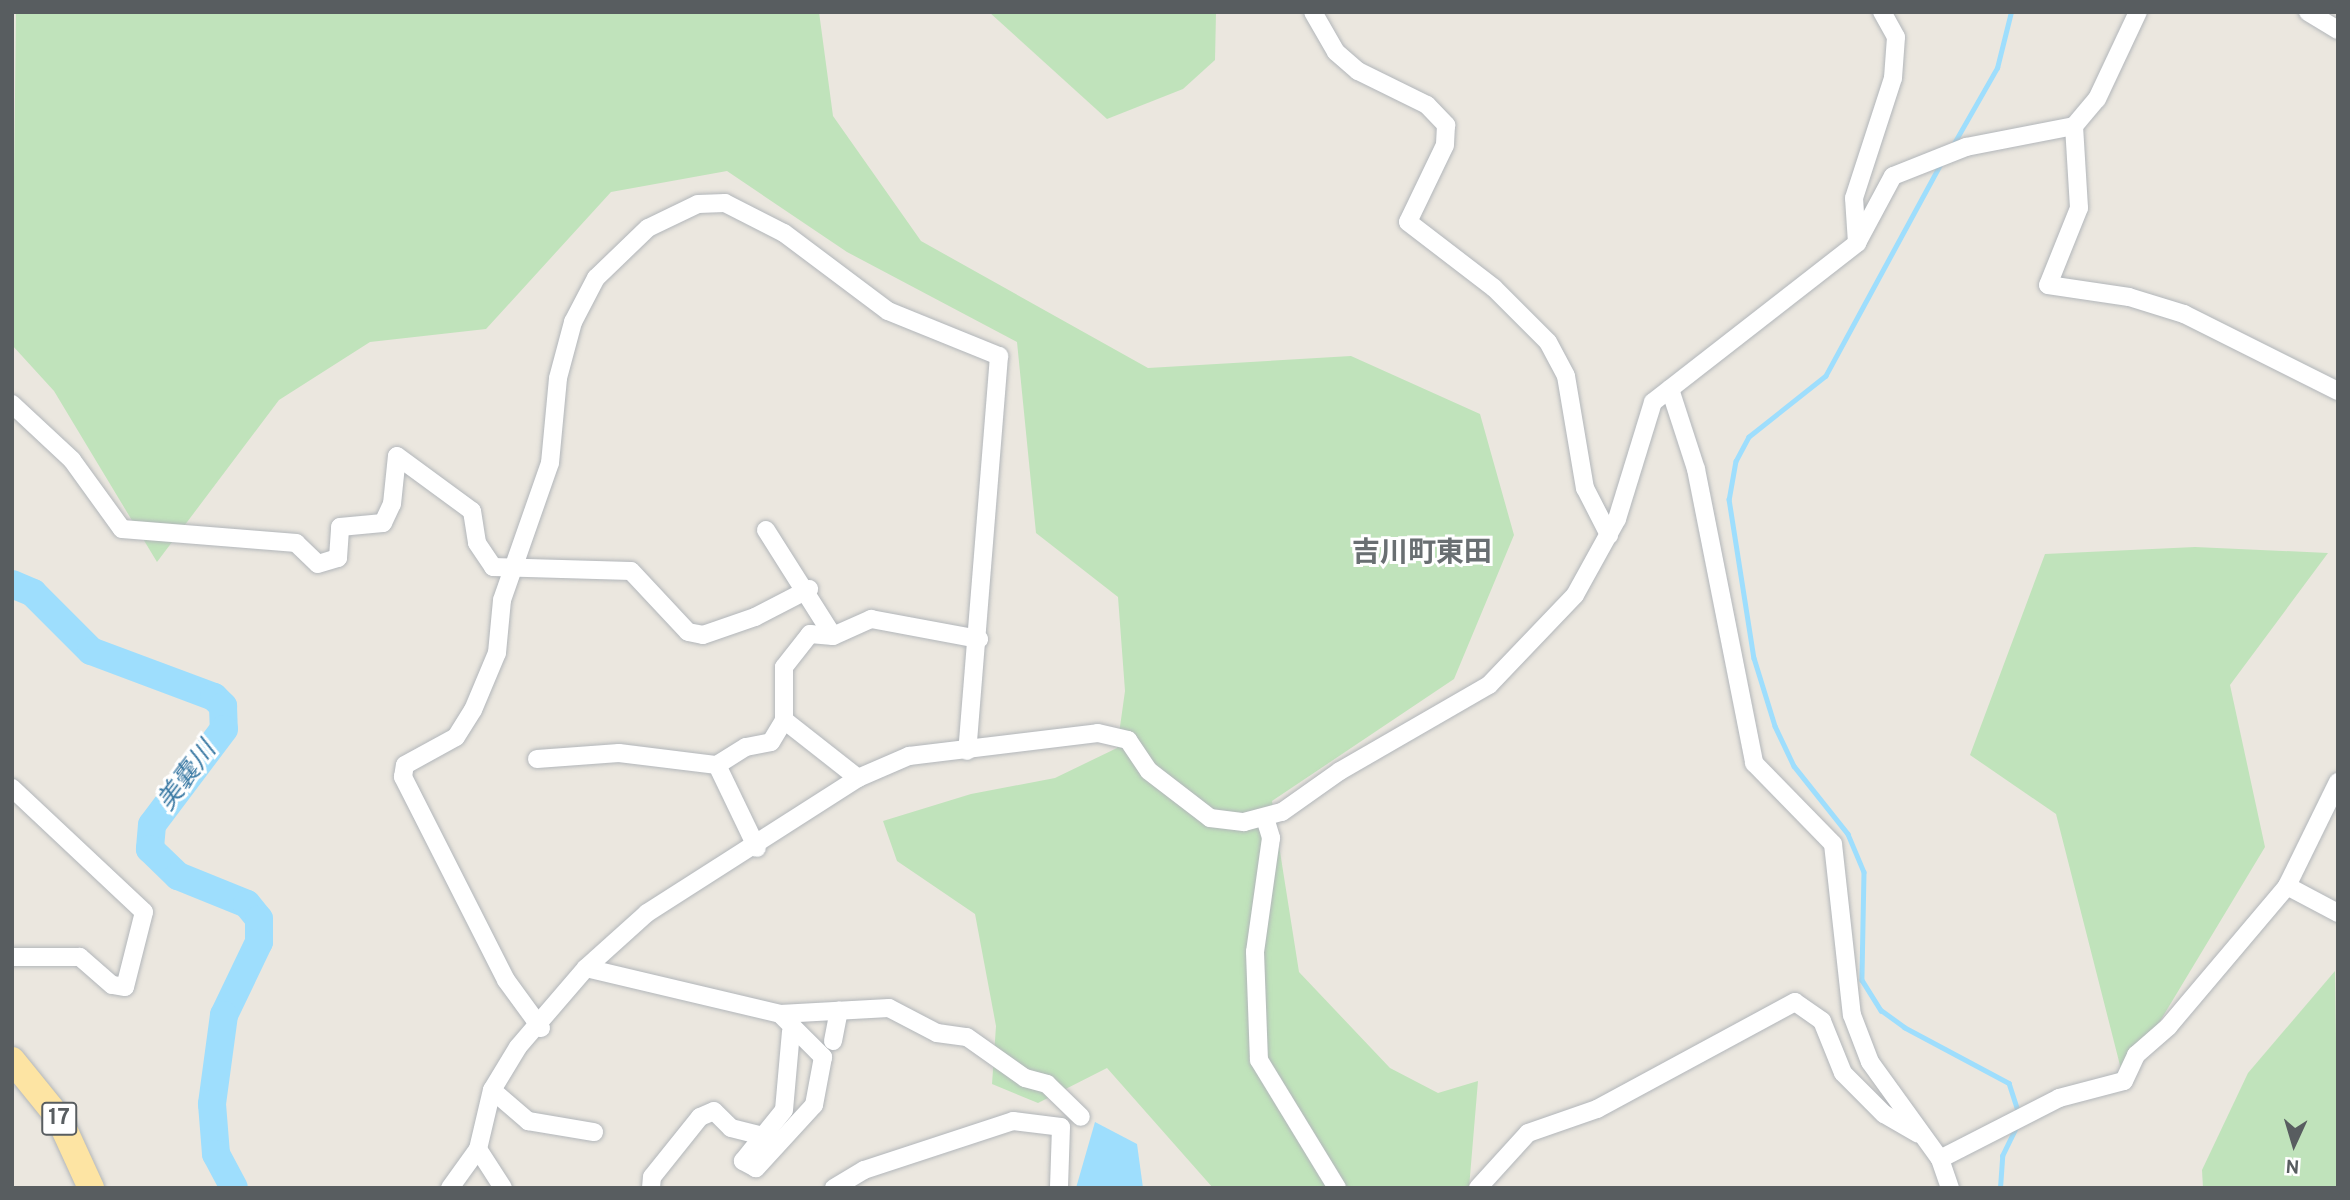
<!DOCTYPE html>
<meta charset="utf-8">
<style>
body{margin:0}
#map{position:relative;width:2350px;height:1200px;overflow:hidden;background:#ebe7df;font-family:Overpass,"Noto Sans JP",sans-serif}
div>[style]{position:absolute}
.green>*{inset:0;background:#c0e3bb}
.water>*{inset:0;background:#9edefd}
.stream>*{height:4.5px;margin:-2.25px;padding:0 2.25px;transform-origin:2.25px;border-radius:2.25px;background:#9edefd}
.river>*{height:28px;margin:-14px;padding:0 14px;transform-origin:14px;border-radius:14px;background:#9edefd}
.roads{filter:drop-shadow(0 0 2px #b2b6ba) drop-shadow(0 0 2px #b2b6ba)}
.minor>*{height:18px;margin:-9px;padding:0 9px;transform-origin:9px;border-radius:9px;background:#fff}
.primary>*{height:26px;margin:-13px;padding:0 13px;transform-origin:13px;border-radius:13px;background:#fde4a3}
span{translate:-50% -50%;white-space:nowrap;text-align:center;line-height:1.15;-webkit-text-stroke:6px #fff;paint-order:stroke}
.shield-label span{padding:2px 5px;background:#fff;border:2px solid;border-radius:5px;-webkit-text-stroke-width:0}
.shield-label{font-size:23px;color:#585d60;font-weight:700}
.water-label{font-size:26px;color:#3b7aa4;font-style:italic}
.quarter-label{font-size:28px;color:#696f72;font-weight:700}
.frame{position:absolute;inset:0;border:14px solid #585d60;pointer-events:none}
.north{position:absolute;left:2259px;top:1109px;width:70px;height:70px;-webkit-text-stroke:5px #fff;paint-order:stroke;rotate:184deg;font-size:19px;font-weight:700;line-height:28px;text-align:center;color:#585d60}
.north::after{content:'';display:block;margin:auto;width:24px;height:32px;background:#585d60;clip-path:polygon(50% 0,100% 100%,50% 72%,0 100%)}
</style>
<div id="map">
<div class="green">
<div style="clip-path:polygon(16px 12px,819px 12px,833px 116px,921px 241px,1148px 368px,1351px 356px,1480px 414px,1514px 535px,1454px 679px,1272px 801px,1299px 972px,1390px 1068px,1438px 1093px,1478px 1081px,1469px 1188px,1213px 1188px,1107px 1068px,1038px 1103px,992px 1084px,996px 1026px,975px 914px,897px 861px,883px 821px,971px 794px,1055px 778px,1117px 748px,1125px 691px,1118px 597px,1036px 533px,1017px 342px,847px 252px,727px 171px,611px 192px,486px 329px,370px 342px,279px 400px,157px 562px,54px 391px,12px 345px)"></div>
<div style="clip-path:polygon(989px 12px,1216px 12px,1215px 60px,1183px 89px,1107px 119px)"></div>
<div style="clip-path:polygon(2195px 547px,2328px 553px,2230px 685px,2265px 847px,2124px 1081px,2056px 814px,1970px 755px,2045px 554px)"></div>
<div style="clip-path:polygon(2335px 971px,2338px 1188px,2203px 1188px,2202px 1170px,2248px 1073px)"></div>
</div>
<div class="water">
<div style="clip-path:polygon(1095px 1122px,1137px 1144px,1143px 1188px,1076px 1188px)"></div>
</div>
<div class="stream">
<div style="left:1953px;top:145px;width:89px;rotate:-60.3deg"></div>
<div style="left:1997px;top:68px;width:58px;rotate:-76deg"></div>
<div style="left:1941px;top:164px;width:241px;rotate:118.5deg"></div>
<div style="left:1826px;top:376px;width:98px;rotate:141.6deg"></div>
<div style="left:1749px;top:437px;width:27px;rotate:118deg"></div>
<div style="left:1736px;top:461px;width:39px;rotate:100deg"></div>
<div style="left:1729px;top:499px;width:161px;rotate:81.1deg"></div>
<div style="left:1754px;top:658px;width:71px;rotate:72.8deg"></div>
<div style="left:1775px;top:726px;width:44px;rotate:64.6deg"></div>
<div style="left:1794px;top:766px;width:87px;rotate:51.5deg"></div>
<div style="left:1848px;top:834px;width:41px;rotate:67.2deg"></div>
<div style="left:1864px;top:872px;width:108px;rotate:91.1deg"></div>
<div style="left:1862px;top:980px;width:36px;rotate:58deg"></div>
<div style="left:1881px;top:1010px;width:29px;rotate:36deg"></div>
<div style="left:1904px;top:1027px;width:119px;rotate:28.1deg"></div>
<div style="left:2009px;top:1083px;width:32px;rotate:72deg"></div>
<div style="left:2000px;top:1188px;width:32px;rotate:-86deg"></div>
<div style="left:2002px;top:1156px;width:30px;rotate:-64deg"></div>
</div>
<div class="river">
<div style="left:12px;top:584px;width:23px;rotate:23deg"></div>
<div style="left:33px;top:593px;width:82px;rotate:45deg"></div>
<div style="left:91px;top:651px;width:131px;rotate:20.5deg"></div>
<div style="left:214px;top:697px;width:13px;rotate:45deg"></div>
<div style="left:223px;top:706px;width:23px;rotate:88deg"></div>
<div style="left:224px;top:729px;width:120px;rotate:126.9deg"></div>
<div style="left:152px;top:825px;width:24px;rotate:95deg"></div>
<div style="left:150px;top:849px;width:39px;rotate:44deg"></div>
<div style="left:178px;top:876px;width:74px;rotate:22.1deg"></div>
<div style="left:247px;top:904px;width:19px;rotate:51deg"></div>
<div style="left:259px;top:919px;width:23px;rotate:90deg"></div>
<div style="left:259px;top:942px;width:81px;rotate:115.6deg"></div>
<div style="left:224px;top:1015px;width:90px;rotate:97.7deg"></div>
<div style="left:212px;top:1104px;width:50px;rotate:85.4deg"></div>
<div style="left:216px;top:1154px;width:38px;rotate:62deg"></div>
</div>
<div class="roads">
<div class="minor">
<div style="left:1313px;top:12px;width:46px;rotate:60.1deg"></div>
<div style="left:1336px;top:52px;width:29px;rotate:41deg"></div>
<div style="left:1358px;top:71px;width:77px;rotate:26.2deg"></div>
<div style="left:1427px;top:105px;width:28px;rotate:46deg"></div>
<div style="left:1446px;top:125px;width:20px;rotate:93deg"></div>
<div style="left:1445px;top:145px;width:85px;rotate:115.7deg"></div>
<div style="left:1408px;top:222px;width:108px;rotate:37.5deg"></div>
<div style="left:1494px;top:288px;width:76px;rotate:45deg"></div>
<div style="left:1548px;top:342px;width:38px;rotate:62deg"></div>
<div style="left:1566px;top:376px;width:114px;rotate:80.4deg"></div>
<div style="left:1585px;top:488px;width:53px;rotate:62.9deg"></div>
<div style="left:2308px;top:12px;width:35px;rotate:31deg"></div>
<div style="left:2074px;top:126px;width:82px;rotate:86.5deg"></div>
<div style="left:2079px;top:208px;width:83px;rotate:111.9deg"></div>
<div style="left:2048px;top:285px;width:82px;rotate:8.4deg"></div>
<div style="left:2129px;top:297px;width:58px;rotate:17.2deg"></div>
<div style="left:2184px;top:314px;width:172px;rotate:26.6deg"></div>
<div style="left:1857px;top:243px;width:45px;rotate:-93.8deg"></div>
<div style="left:1854px;top:198px;width:126px;rotate:-72deg"></div>
<div style="left:1893px;top:78px;width:41px;rotate:-85.8deg"></div>
<div style="left:1896px;top:37px;width:29px;rotate:-119deg"></div>
<div style="left:1670px;top:389px;width:84px;rotate:72deg"></div>
<div style="left:1696px;top:469px;width:300px;rotate:78.8deg"></div>
<div style="left:1754px;top:763px;width:113px;rotate:45.7deg"></div>
<div style="left:1833px;top:844px;width:172px;rotate:83.7deg"></div>
<div style="left:1852px;top:1015px;width:50px;rotate:69deg"></div>
<div style="left:1870px;top:1062px;width:120px;rotate:54.2deg"></div>
<div style="left:1940px;top:1159px;width:31px;rotate:71deg"></div>
<div style="left:12px;top:404px;width:82px;rotate:43deg"></div>
<div style="left:72px;top:460px;width:85px;rotate:54.1deg"></div>
<div style="left:122px;top:529px;width:175px;rotate:4.6deg"></div>
<div style="left:296px;top:543px;width:30px;rotate:44deg"></div>
<div style="left:318px;top:564px;width:21px;rotate:-17deg"></div>
<div style="left:338px;top:558px;width:31px;rotate:-86deg"></div>
<div style="left:340px;top:527px;width:43px;rotate:-5.3deg"></div>
<div style="left:383px;top:523px;width:21px;rotate:-65deg"></div>
<div style="left:392px;top:504px;width:48px;rotate:-84.1deg"></div>
<div style="left:397px;top:456px;width:93px;rotate:36.3deg"></div>
<div style="left:472px;top:511px;width:32px;rotate:81deg"></div>
<div style="left:477px;top:543px;width:29px;rotate:56deg"></div>
<div style="left:493px;top:567px;width:138px;rotate:1.7deg"></div>
<div style="left:631px;top:571px;width:83px;rotate:46.9deg"></div>
<div style="left:688px;top:632px;width:15px;rotate:11deg"></div>
<div style="left:703px;top:635px;width:55px;rotate:-19.1deg"></div>
<div style="left:755px;top:617px;width:61px;rotate:-27.4deg"></div>
<div style="left:766px;top:530px;width:125px;rotate:57.7deg"></div>
<div style="left:784px;top:720px;width:94px;rotate:38.1deg"></div>
<div style="left:537px;top:759px;width:82px;rotate:-4.2deg"></div>
<div style="left:619px;top:753px;width:99px;rotate:7deg"></div>
<div style="left:717px;top:765px;width:34px;rotate:-32deg"></div>
<div style="left:746px;top:747px;width:25px;rotate:-11deg"></div>
<div style="left:771px;top:742px;width:26px;rotate:-59deg"></div>
<div style="left:784px;top:720px;width:53px;rotate:-90deg"></div>
<div style="left:784px;top:667px;width:42px;rotate:-51.8deg"></div>
<div style="left:810px;top:634px;width:23px;rotate:5deg"></div>
<div style="left:833px;top:636px;width:42px;rotate:-24.1deg"></div>
<div style="left:871px;top:619px;width:110px;rotate:10.5deg"></div>
<div style="left:717px;top:765px;width:92px;rotate:64.3deg"></div>
<div style="left:12px;top:788px;width:181px;rotate:43.2deg"></div>
<div style="left:144px;top:912px;width:77px;rotate:104.2deg"></div>
<div style="left:125px;top:987px;width:13px;rotate:-171deg"></div>
<div style="left:112px;top:985px;width:43px;rotate:-138.8deg"></div>
<div style="left:80px;top:957px;width:68px;rotate:180deg"></div>
<div style="left:1265px;top:818px;width:21px;rotate:73deg"></div>
<div style="left:1271px;top:838px;width:115px;rotate:98deg"></div>
<div style="left:1255px;top:952px;width:108px;rotate:87.9deg"></div>
<div style="left:1259px;top:1060px;width:150px;rotate:58.6deg"></div>
<div style="left:2287px;top:886px;width:58px;rotate:27.9deg"></div>
<div style="left:586px;top:968px;width:199px;rotate:13.3deg"></div>
<div style="left:780px;top:1014px;width:109px;rotate:-3.2deg"></div>
<div style="left:889px;top:1008px;width:54px;rotate:27.5deg"></div>
<div style="left:937px;top:1033px;width:30px;rotate:8deg"></div>
<div style="left:967px;top:1037px;width:71px;rotate:35.3deg"></div>
<div style="left:1025px;top:1078px;width:23px;rotate:15deg"></div>
<div style="left:1047px;top:1084px;width:47px;rotate:44.1deg"></div>
<div style="left:780px;top:1014px;width:61px;rotate:45deg"></div>
<div style="left:823px;top:1057px;width:49px;rotate:100.6deg"></div>
<div style="left:814px;top:1105px;width:86px;rotate:132.6deg"></div>
<div style="left:756px;top:1168px;width:15px;rotate:-152deg"></div>
<div style="left:743px;top:1161px;width:65px;rotate:-51.2deg"></div>
<div style="left:784px;top:1110px;width:79px;rotate:-84.9deg"></div>
<div style="left:541px;top:1028px;width:59px;rotate:-126.1deg"></div>
<div style="left:506px;top:980px;width:228px;rotate:-116.9deg"></div>
<div style="left:403px;top:777px;width:12px;rotate:-81deg"></div>
<div style="left:405px;top:765px;width:58px;rotate:-28.8deg"></div>
<div style="left:456px;top:737px;width:32px;rotate:-58deg"></div>
<div style="left:473px;top:710px;width:62px;rotate:-67.2deg"></div>
<div style="left:497px;top:653px;width:53px;rotate:-84.6deg"></div>
<div style="left:502px;top:600px;width:145px;rotate:-70.7deg"></div>
<div style="left:550px;top:463px;width:85px;rotate:-84.6deg"></div>
<div style="left:558px;top:378px;width:58px;rotate:-75deg"></div>
<div style="left:573px;top:322px;width:50px;rotate:-62.4deg"></div>
<div style="left:596px;top:278px;width:72px;rotate:-43.9deg"></div>
<div style="left:648px;top:228px;width:55px;rotate:-25.6deg"></div>
<div style="left:698px;top:204px;width:27px;rotate:-2deg"></div>
<div style="left:725px;top:203px;width:66px;rotate:27deg"></div>
<div style="left:784px;top:233px;width:130px;rotate:36.9deg"></div>
<div style="left:888px;top:311px;width:120px;rotate:22.1deg"></div>
<div style="left:999px;top:356px;width:396px;rotate:94.6deg"></div>
<div style="left:833px;top:1041px;width:31px;rotate:-79deg"></div>
<div style="left:492px;top:1090px;width:48px;rotate:40.7deg"></div>
<div style="left:528px;top:1121px;width:67px;rotate:9.5deg"></div>
<div style="left:478px;top:1149px;width:46px;rotate:57.3deg"></div>
<div style="left:1940px;top:1159px;width:134px;rotate:-27.1deg"></div>
<div style="left:2059px;top:1098px;width:67px;rotate:-14.7deg"></div>
<div style="left:2124px;top:1081px;width:29px;rotate:-65deg"></div>
<div style="left:2136px;top:1055px;width:43px;rotate:-41.2deg"></div>
<div style="left:2168px;top:1027px;width:185px;rotate:-49.8deg"></div>
<div style="left:2287px;top:886px;width:116px;rotate:-63.9deg"></div>
<div style="left:450px;top:1188px;width:48px;rotate:-54.3deg"></div>
<div style="left:478px;top:1149px;width:61px;rotate:-76.7deg"></div>
<div style="left:492px;top:1090px;width:50px;rotate:-58.8deg"></div>
<div style="left:518px;top:1047px;width:104px;rotate:-49.3deg"></div>
<div style="left:586px;top:968px;width:82px;rotate:-42deg"></div>
<div style="left:647px;top:913px;width:250px;rotate:-32.6deg"></div>
<div style="left:858px;top:778px;width:56px;rotate:-23.3deg"></div>
<div style="left:909px;top:756px;width:190px;rotate:-6.9deg"></div>
<div style="left:1098px;top:733px;width:31px;rotate:13deg"></div>
<div style="left:1128px;top:740px;width:37px;rotate:56deg"></div>
<div style="left:1149px;top:771px;width:77px;rotate:37.6deg"></div>
<div style="left:1210px;top:818px;width:34px;rotate:7deg"></div>
<div style="left:1244px;top:822px;width:39px;rotate:-15deg"></div>
<div style="left:1282px;top:812px;width:71px;rotate:-35.3deg"></div>
<div style="left:1340px;top:771px;width:172px;rotate:-30deg"></div>
<div style="left:1489px;top:685px;width:124px;rotate:-46.3deg"></div>
<div style="left:1575px;top:595px;width:87px;rotate:-61.1deg"></div>
<div style="left:1617px;top:519px;width:122px;rotate:-72.9deg"></div>
<div style="left:1653px;top:402px;width:259px;rotate:-37.9deg"></div>
<div style="left:1857px;top:243px;width:76px;rotate:-61.8deg"></div>
<div style="left:1893px;top:176px;width:79px;rotate:-21.7deg"></div>
<div style="left:1966px;top:147px;width:110px;rotate:-11deg"></div>
<div style="left:2074px;top:126px;width:35px;rotate:-50deg"></div>
<div style="left:2097px;top:99px;width:96px;rotate:-64.8deg"></div>
<div style="left:651px;top:1188px;width:11px;rotate:-85deg"></div>
<div style="left:652px;top:1177px;width:77px;rotate:-51.3deg"></div>
<div style="left:700px;top:1117px;width:15px;rotate:-23deg"></div>
<div style="left:714px;top:1111px;width:24px;rotate:45deg"></div>
<div style="left:731px;top:1128px;width:34px;rotate:14deg"></div>
<div style="left:834px;top:1188px;width:35px;rotate:-31deg"></div>
<div style="left:864px;top:1170px;width:157px;rotate:-18.2deg"></div>
<div style="left:1013px;top:1121px;width:48px;rotate:7.1deg"></div>
<div style="left:1061px;top:1127px;width:61px;rotate:91.9deg"></div>
<div style="left:1478px;top:1188px;width:74px;rotate:-47.7deg"></div>
<div style="left:1528px;top:1133px;width:73px;rotate:-19.2deg"></div>
<div style="left:1597px;top:1109px;width:225px;rotate:-28.4deg"></div>
<div style="left:1795px;top:1002px;width:33px;rotate:35deg"></div>
<div style="left:1822px;top:1021px;width:56px;rotate:68deg"></div>
<div style="left:1843px;top:1073px;width:58px;rotate:45deg"></div>
<div style="left:1884px;top:1114px;width:39px;rotate:30deg"></div>
</div>
<div class="primary">
<div style="left:12px;top:1060px;width:75px;rotate:51deg"></div>
<div style="left:59px;top:1118px;width:77px;rotate:65.4deg"></div>
</div>
</div>
<div class="shield-label">
<span style="left:59px;top:1119px">17</span>
</div>
<div class="water-label">
<span style="left:188px;top:777px;rotate:-53deg">美嚢川</span>
</div>
<div class="quarter-label">
<span style="left:1422px;top:554px">吉川町東田</span>
</div>
<div class="frame"></div>
<div class="north">N</div>
</div>
